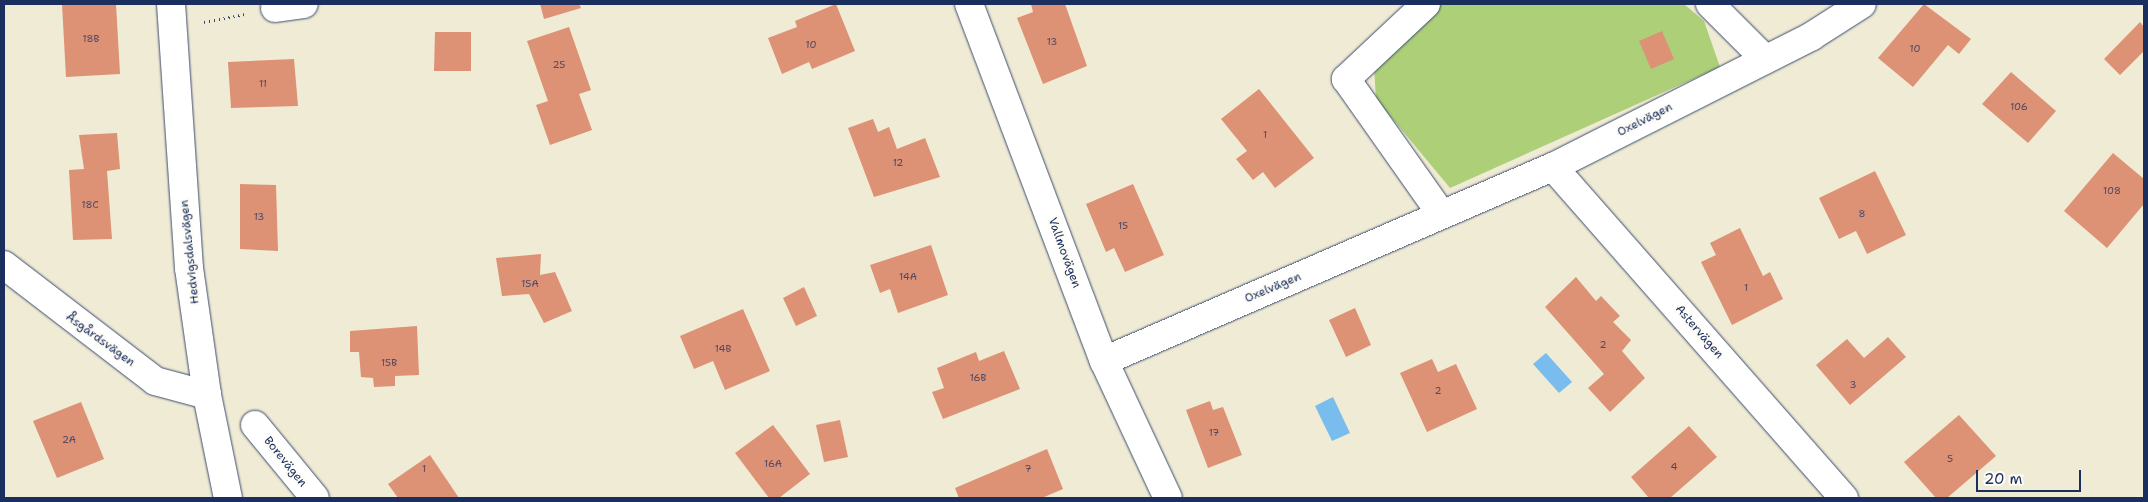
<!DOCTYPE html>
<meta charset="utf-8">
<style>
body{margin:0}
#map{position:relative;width:2148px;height:502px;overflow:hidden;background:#f0ebd4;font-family:"Shantell Sans",sans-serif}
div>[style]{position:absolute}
.green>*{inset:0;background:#accf78}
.water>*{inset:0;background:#79bdef}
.building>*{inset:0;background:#dd9175}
.path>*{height:3px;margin-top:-1.5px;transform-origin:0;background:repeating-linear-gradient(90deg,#3b4b70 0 1px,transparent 0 5px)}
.roads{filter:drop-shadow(0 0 1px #3b4b70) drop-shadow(0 0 1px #3b4b70)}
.street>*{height:28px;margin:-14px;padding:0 14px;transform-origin:14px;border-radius:14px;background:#fff}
.secondary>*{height:28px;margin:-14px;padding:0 14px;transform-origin:14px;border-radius:14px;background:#fff}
span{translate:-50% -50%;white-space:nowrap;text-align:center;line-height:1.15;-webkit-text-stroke:5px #fdfcf7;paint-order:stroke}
.number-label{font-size:10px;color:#4c4864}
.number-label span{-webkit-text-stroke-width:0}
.street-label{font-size:12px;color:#1b2f5e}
.frame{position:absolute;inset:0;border:5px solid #1b2f5e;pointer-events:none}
.scale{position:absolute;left:1976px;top:470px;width:105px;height:22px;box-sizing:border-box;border:2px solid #1b2f5e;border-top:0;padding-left:6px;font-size:15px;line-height:18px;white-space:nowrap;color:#1b2f5e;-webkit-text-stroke:4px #fdfcf7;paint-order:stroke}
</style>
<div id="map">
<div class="green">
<div style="clip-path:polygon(1440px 4px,1684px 4px,1704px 21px,1720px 67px,1450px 188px,1376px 99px,1374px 67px)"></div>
</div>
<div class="water">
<div style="clip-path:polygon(1546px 353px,1572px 382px,1559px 393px,1533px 364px)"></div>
<div style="clip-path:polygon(1333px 397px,1350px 433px,1332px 441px,1315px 406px)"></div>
</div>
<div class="building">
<div style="clip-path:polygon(62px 4px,116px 4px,120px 74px,66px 77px)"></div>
<div style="clip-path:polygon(540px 4px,579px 4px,581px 8px,544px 19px)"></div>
<div style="clip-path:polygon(836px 4px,855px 51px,812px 69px,809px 62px,782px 74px,768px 38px,797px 27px,795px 21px)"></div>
<div style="clip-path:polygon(1031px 4px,1065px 4px,1087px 66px,1043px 84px,1017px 18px,1033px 12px)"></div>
<div style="clip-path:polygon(1924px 4px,1971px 39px,1959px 54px,1948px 45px,1913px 87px,1878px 58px)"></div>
<div style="clip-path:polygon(2140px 22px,2144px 27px,2144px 51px,2120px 75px,2104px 59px)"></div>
<div style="clip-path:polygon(569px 27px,591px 90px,579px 94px,592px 130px,550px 145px,536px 105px,548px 101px,527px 41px)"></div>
<div style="clip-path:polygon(1662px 31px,1674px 59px,1651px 69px,1639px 41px)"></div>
<div style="clip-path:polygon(435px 32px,471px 32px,471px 71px,434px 71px)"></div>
<div style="clip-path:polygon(294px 59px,298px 106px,231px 108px,228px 62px)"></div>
<div style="clip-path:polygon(2011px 72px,2056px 111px,2028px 143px,1982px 104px)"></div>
<div style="clip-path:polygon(1259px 89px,1314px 158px,1275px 188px,1263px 172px,1253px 180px,1236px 159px,1247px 151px,1221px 119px)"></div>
<div style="clip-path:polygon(873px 119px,878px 132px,889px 127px,897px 149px,925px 138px,940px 177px,874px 197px,848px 128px)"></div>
<div style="clip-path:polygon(117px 133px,120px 169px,107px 171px,112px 239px,73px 240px,69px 170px,84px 169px,79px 135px)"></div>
<div style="clip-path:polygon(2113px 153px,2144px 179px,2144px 204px,2107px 248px,2064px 211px)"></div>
<div style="clip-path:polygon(1875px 171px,1906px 235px,1867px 254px,1856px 231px,1839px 239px,1819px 198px)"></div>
<div style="clip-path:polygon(240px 184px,276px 185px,278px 251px,240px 249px)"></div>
<div style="clip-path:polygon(1133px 184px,1164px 255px,1125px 272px,1114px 248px,1106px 252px,1086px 204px)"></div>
<div style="clip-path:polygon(1740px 228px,1763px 276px,1770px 272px,1783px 299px,1732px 325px,1701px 262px,1716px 255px,1710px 243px)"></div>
<div style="clip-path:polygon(931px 245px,948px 295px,898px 313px,890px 289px,880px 293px,870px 265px)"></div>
<div style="clip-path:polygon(541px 254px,540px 275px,555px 272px,572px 311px,544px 323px,529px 294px,502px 296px,496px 258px)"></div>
<div style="clip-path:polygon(1576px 277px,1596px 301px,1601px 296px,1620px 316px,1613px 322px,1631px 340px,1622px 351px,1645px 378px,1610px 412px,1588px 388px,1604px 374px,1545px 307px)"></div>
<div style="clip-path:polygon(804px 287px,817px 316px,796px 326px,783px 298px)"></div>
<div style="clip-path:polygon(1355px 308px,1371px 345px,1346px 357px,1329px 320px)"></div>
<div style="clip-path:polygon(743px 309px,770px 371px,725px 390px,713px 361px,694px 369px,680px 336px)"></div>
<div style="clip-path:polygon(417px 326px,419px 375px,395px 376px,395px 386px,374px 387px,373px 378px,361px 377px,359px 352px,350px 352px,350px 331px)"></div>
<div style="clip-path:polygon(1888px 337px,1906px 357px,1850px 405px,1816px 365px,1847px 339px,1864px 358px)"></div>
<div style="clip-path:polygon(1004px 351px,1020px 389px,943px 419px,932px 392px,944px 388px,937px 368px,976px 352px,979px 361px)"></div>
<div style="clip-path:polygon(1432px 359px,1438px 372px,1456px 364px,1477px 409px,1427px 432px,1400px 373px)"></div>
<div style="clip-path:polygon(1210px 401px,1213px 410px,1223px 407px,1242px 455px,1208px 468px,1186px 410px)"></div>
<div style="clip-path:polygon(81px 402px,104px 459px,57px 478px,33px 421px)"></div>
<div style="clip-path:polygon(1959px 415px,1996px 456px,1947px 498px,1936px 498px,1904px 462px)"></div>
<div style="clip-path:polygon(840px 420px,848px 457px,824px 462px,816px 425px)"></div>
<div style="clip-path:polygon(773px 425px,810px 474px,779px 498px,769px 498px,735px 453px)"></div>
<div style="clip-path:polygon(1689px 426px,1717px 457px,1670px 498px,1649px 498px,1631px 477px)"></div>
<div style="clip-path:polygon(1047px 449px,1063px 489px,1042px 498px,959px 498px,955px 488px)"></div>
<div style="clip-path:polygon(430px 455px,459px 498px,398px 498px,388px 484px)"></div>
</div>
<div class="path">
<div style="left:204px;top:22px;width:42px;rotate:-11deg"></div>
</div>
<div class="roads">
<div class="street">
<div style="left:969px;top:4px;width:382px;rotate:69.3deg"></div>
<div style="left:1104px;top:361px;width:151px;rotate:65deg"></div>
<div style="left:1426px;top:4px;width:110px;rotate:136.8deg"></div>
<div style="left:1346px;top:79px;width:166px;rotate:54.8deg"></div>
<div style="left:1710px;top:4px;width:78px;rotate:45deg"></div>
<div style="left:275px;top:8px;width:29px;rotate:-8deg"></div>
<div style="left:1553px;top:167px;width:441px;rotate:48.7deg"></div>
<div style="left:4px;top:265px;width:190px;rotate:37.5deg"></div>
<div style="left:155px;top:381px;width:54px;rotate:15.1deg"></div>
<div style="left:1104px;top:361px;width:489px;rotate:-23.4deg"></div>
<div style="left:1553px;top:167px;width:290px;rotate:-26.8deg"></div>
<div style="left:1812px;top:36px;width:59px;rotate:-32.6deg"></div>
<div style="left:255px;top:425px;width:94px;rotate:50.6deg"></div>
</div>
<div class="secondary">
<div style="left:171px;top:4px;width:265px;rotate:86.1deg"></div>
<div style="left:189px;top:268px;width:128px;rotate:81.9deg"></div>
<div style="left:207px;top:395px;width:105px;rotate:78.5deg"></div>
</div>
</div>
<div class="number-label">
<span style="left:91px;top:39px">18B</span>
<span style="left:1052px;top:42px">13</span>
<span style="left:811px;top:45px">10</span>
<span style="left:1915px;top:49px">10</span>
<span style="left:559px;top:65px">25</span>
<span style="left:263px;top:84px">11</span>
<span style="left:2019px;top:107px">106</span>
<span style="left:1265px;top:135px">1</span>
<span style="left:898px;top:163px">12</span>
<span style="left:2112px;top:191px">108</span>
<span style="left:90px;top:205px">18C</span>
<span style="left:1862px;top:214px">8</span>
<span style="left:259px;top:217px">13</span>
<span style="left:1123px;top:226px">15</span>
<span style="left:908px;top:277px">14A</span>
<span style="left:530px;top:284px">15A</span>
<span style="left:1746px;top:288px">1</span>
<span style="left:1603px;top:345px">2</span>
<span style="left:723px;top:349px">14B</span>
<span style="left:389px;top:363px">15B</span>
<span style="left:978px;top:378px">16B</span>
<span style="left:1853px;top:385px">3</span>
<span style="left:1438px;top:391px">2</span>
<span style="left:1214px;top:433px">17</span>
<span style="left:69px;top:440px">2A</span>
<span style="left:1950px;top:459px">5</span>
<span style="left:773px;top:464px">16A</span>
<span style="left:1674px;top:467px">4</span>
<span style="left:424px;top:469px">1</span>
<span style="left:1028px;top:469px">7</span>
</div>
<div class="street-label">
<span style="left:1645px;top:120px;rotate:-27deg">Oxelvägen</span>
<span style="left:190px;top:252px;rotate:-96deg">Hedvigsdalsvägen</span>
<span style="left:1064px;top:253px;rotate:70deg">Vallmovägen</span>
<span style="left:1273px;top:288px;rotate:-23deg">Oxelvägen</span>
<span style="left:1699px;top:332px;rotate:49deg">Astervägen</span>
<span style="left:100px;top:340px;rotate:36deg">Åsgårdsvägen</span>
<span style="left:285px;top:462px;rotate:51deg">Borevägen</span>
</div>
<div class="frame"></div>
<div class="scale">20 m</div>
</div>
